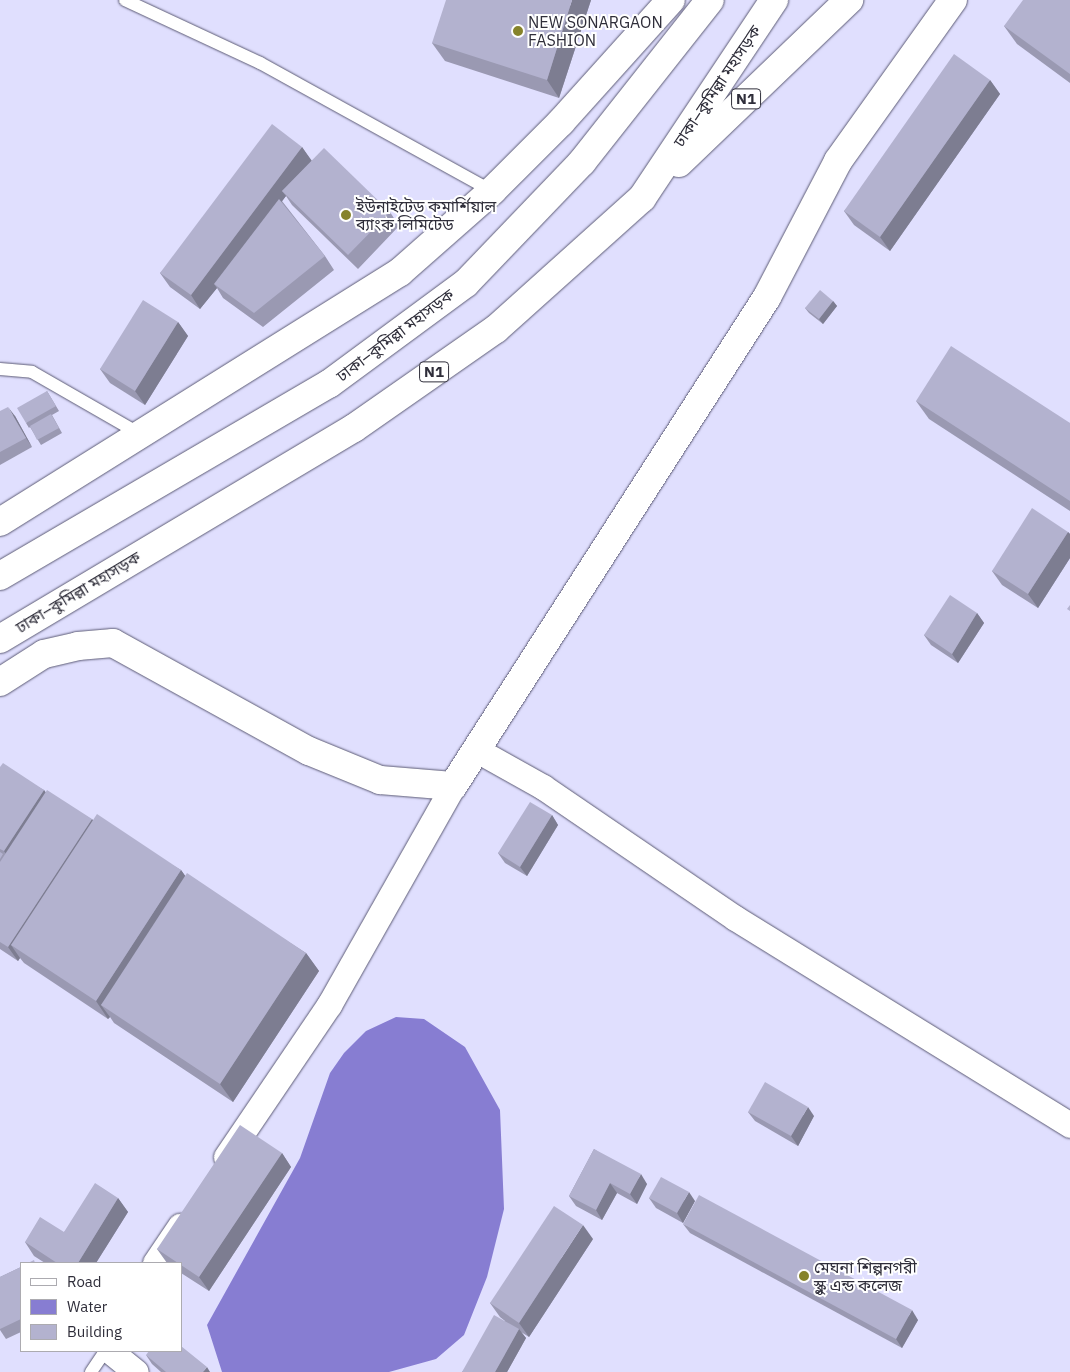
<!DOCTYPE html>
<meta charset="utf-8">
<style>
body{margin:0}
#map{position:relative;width:1070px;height:1372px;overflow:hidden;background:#e0dffe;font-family:"IBM Plex Sans","Noto Sans Bengali",sans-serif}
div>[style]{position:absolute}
.water>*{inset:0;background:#877dd2}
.roads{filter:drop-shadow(0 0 1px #5c5b75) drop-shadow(0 0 1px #5c5b75)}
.service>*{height:12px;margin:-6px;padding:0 6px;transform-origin:6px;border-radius:6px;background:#fff}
.minor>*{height:25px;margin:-12.5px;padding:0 12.5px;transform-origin:12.5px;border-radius:12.5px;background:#fff}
.tertiary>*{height:28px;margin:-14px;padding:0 14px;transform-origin:14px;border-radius:14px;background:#fff}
.trunk>*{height:28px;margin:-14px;padding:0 14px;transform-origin:14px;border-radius:14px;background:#fff}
.wall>*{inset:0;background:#9a99b2}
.shaded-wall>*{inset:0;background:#7d7d91}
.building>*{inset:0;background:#b3b2cf}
.dots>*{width:14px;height:14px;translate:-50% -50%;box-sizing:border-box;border:2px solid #fff;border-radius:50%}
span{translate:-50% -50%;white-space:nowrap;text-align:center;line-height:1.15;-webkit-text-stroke:4px #fff;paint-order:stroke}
.shield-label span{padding:1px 4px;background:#fff;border:1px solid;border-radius:4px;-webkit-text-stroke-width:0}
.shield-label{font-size:15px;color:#2f2e3a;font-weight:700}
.poi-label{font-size:16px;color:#2f2e3a}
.left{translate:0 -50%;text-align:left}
.street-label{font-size:16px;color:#2f2e3a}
.legend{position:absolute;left:20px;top:1262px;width:162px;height:90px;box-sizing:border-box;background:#fff;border:1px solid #acabb0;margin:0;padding:6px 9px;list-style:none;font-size:15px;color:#2f2e3a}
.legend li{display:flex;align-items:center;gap:10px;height:25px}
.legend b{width:25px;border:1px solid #acabb0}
</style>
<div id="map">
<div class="water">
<div style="clip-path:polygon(396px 1017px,424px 1019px,465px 1047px,500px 1110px,504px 1209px,487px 1277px,464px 1335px,436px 1359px,389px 1372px,222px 1372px,207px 1325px,300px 1158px,330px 1073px,344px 1053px,366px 1031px)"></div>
</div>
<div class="roads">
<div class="service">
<div style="left:125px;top:0;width:149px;rotate:25deg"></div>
<div style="left:260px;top:63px;width:265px;rotate:28.9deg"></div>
<div style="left:0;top:369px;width:32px;rotate:5deg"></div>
<div style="left:32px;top:372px;width:125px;rotate:29.9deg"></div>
<div style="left:91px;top:1372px;width:25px;rotate:-56deg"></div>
</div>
<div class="minor">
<div style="left:475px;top:749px;width:78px;rotate:29.2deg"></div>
<div style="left:543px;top:787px;width:232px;rotate:34.3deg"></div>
<div style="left:735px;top:918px;width:394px;rotate:31.7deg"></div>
<div style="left:226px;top:1157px;width:184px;rotate:-55.9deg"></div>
<div style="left:329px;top:1005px;width:252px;rotate:-60.5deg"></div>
<div style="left:155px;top:1263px;width:45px;rotate:-56deg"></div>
<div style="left:110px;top:1351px;width:33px;rotate:39deg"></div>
</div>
<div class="tertiary">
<div style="left:0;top:522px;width:472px;rotate:-32deg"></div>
<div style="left:400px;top:272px;width:123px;rotate:-41.4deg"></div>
<div style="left:492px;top:191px;width:98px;rotate:-45deg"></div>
<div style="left:561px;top:122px;width:164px;rotate:-48deg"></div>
<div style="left:0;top:682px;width:52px;rotate:-32.5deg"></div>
<div style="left:44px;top:654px;width:35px;rotate:-13deg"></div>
<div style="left:78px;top:646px;width:35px;rotate:-5deg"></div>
<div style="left:113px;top:643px;width:224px;rotate:28.9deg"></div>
<div style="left:309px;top:751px;width:77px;rotate:22.2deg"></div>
<div style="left:380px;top:780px;width:73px;rotate:4.7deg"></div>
<div style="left:453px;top:786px;width:581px;rotate:-57.29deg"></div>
<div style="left:767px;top:297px;width:153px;rotate:-62.4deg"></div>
<div style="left:838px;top:161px;width:198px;rotate:-54.5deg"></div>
</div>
<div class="trunk">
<div style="left:679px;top:163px;width:236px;rotate:-43.8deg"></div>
<div style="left:0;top:576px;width:381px;rotate:-30.3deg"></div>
<div style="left:329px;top:384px;width:170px;rotate:-36.4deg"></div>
<div style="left:466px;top:283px;width:168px;rotate:-46.2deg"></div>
<div style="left:582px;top:162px;width:206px;rotate:-51.7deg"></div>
<div style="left:0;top:639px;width:412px;rotate:-30.8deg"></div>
<div style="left:354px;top:428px;width:173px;rotate:-34.9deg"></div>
<div style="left:496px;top:329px;width:196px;rotate:-41.9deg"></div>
<div style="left:642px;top:198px;width:238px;rotate:-56.3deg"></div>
</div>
</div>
<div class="wall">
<div style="clip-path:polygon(591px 0,559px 98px,445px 61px,432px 43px)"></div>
<div style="clip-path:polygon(1070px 0,1070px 83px,1017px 44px,1004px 26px)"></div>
<div style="clip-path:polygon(990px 80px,1000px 94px,890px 251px,854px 225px,844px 211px)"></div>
<div style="clip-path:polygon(302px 147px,311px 161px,390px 212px,399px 226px,358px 269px,292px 205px,286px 196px,282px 201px,325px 256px,334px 270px,263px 327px,223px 298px,217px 288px,200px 309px,170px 287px,160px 273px)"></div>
<div style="clip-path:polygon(833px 301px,837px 306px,823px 324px,809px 313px,805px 308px)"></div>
<div style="clip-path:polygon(178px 322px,188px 336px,145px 405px,110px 383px,100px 369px)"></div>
<div style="clip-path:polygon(47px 391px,59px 411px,52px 415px,62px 433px,41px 445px,30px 427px,29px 428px,26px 423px)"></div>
<div style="clip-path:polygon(916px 401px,1070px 423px,1070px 511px,929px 419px)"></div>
<div style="clip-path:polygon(0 411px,15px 416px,32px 447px,0 465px)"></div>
<div style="clip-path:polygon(1068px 532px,1070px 534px,1070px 558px,1038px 608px,1002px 585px,992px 571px)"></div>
<div style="clip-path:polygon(977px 613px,984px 623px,958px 663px,931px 645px,924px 635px)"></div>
<div style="clip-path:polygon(0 767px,44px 790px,46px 793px,93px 820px,181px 870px,185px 876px,306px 953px,319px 971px,233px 1102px,114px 1023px,110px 1017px,108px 1019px,24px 963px,20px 958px,18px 961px,0 949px)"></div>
<div style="clip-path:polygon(552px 815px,558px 825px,527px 876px,505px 863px,498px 853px)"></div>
<div style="clip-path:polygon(748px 1112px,814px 1116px,798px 1146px,755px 1121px)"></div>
<div style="clip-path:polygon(594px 1149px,647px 1184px,637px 1204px,617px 1193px,602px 1220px,576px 1206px,569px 1196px)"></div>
<div style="clip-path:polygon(282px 1153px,291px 1167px,209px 1291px,181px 1273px,181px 1263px,167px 1263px,157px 1249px)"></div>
<div style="clip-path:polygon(118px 1198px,128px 1212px,96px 1263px,45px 1263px,34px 1256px,25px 1242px,64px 1232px)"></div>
<div style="clip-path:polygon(649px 1198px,695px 1201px,683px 1223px,656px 1208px)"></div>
<div style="clip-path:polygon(683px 1224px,918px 1320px,902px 1348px,690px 1233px)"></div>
<div style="clip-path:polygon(593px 1239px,529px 1337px,521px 1332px,526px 1338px,507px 1372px,462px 1372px,505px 1321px,500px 1317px,490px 1303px)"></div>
<div style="clip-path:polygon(21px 1267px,21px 1332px,6px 1339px,0 1330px,0 1277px)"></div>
<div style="clip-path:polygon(146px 1355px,210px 1372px,161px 1372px,152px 1364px)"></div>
</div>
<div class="shaded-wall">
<div style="clip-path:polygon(572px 0,591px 0,559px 98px,547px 80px)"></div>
<div style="clip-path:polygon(990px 80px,1000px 94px,890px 251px,880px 237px)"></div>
<div style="clip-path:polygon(302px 147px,312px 161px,282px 191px,286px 196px,218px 286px,214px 284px,217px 288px,200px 309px,191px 295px)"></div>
<div style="clip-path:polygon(833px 301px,837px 306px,823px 324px,819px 319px)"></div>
<div style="clip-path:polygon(178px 322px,188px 336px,145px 405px,135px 391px)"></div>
<div style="clip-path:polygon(8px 407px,15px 416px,32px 447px,26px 438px)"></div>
<div style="clip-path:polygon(1068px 532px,1070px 534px,1070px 558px,1038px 608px,1028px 594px)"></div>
<div style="clip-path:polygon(977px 613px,984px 623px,958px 663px,952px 654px)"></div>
<div style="clip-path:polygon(44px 790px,54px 804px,14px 865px,4px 851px)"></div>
<div style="clip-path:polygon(552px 815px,558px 825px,527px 876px,520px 867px)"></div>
<div style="clip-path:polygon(92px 819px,102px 833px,11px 945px,20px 958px,18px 961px,8px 947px)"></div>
<div style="clip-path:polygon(181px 870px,194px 888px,101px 1005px,110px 1017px,108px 1019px,96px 1001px)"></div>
<div style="clip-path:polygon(306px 953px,319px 971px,233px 1102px,220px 1084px)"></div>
<div style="clip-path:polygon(808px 1107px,814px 1116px,798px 1146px,791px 1136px)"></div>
<div style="clip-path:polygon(282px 1153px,291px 1167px,209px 1291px,199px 1277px)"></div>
<div style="clip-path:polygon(641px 1174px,647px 1184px,637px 1204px,630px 1194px)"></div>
<div style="clip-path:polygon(610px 1183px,617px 1193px,602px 1220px,596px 1210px)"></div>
<div style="clip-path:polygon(689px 1192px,695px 1201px,683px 1223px,677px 1213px)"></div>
<div style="clip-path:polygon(118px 1198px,128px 1212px,96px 1263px,78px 1263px)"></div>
<div style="clip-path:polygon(583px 1225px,593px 1239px,529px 1337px,519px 1323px)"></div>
<div style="clip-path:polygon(912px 1310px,918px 1320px,902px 1348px,896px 1339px)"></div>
<div style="clip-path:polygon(519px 1329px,526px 1338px,507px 1372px,495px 1372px)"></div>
<div style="clip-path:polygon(207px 1367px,210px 1372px,203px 1372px)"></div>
</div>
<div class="building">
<div style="clip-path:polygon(446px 0,572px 0,547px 80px,432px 43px)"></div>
<div style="clip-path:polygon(1023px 0,1070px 0,1070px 74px,1004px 26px)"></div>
<div style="clip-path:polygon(954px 54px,990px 80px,880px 237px,844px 211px)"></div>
<div style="clip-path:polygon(272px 124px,302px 147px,191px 295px,160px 273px)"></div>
<div style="clip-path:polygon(324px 148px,390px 212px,348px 255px,282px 191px)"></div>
<div style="clip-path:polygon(279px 199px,325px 256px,254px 313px,214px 284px)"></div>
<div style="clip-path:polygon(820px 290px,833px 301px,819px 319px,805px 308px)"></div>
<div style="clip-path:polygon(143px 300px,178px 322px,135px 391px,100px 369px)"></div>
<div style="clip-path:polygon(951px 346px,1070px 423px,1070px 501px,916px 401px)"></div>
<div style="clip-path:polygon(47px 391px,56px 406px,26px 423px,17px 408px)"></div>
<div style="clip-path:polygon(8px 407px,26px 438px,0 452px,0 411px)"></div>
<div style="clip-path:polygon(51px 414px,59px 428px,37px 440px,30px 426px)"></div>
<div style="clip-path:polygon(1032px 508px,1068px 532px,1028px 594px,992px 571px)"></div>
<div style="clip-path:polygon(950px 595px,977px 613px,952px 654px,924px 635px)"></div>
<div style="clip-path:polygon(1070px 605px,1070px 611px,1067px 609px)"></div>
<div style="clip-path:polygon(3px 763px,44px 790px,4px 851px,0 849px,0 767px)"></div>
<div style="clip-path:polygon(47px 790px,92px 819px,8px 947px,0 942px,0 862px)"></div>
<div style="clip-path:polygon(530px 802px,552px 815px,520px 867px,498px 853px)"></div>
<div style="clip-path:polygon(97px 814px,181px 870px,96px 1001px,11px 945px)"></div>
<div style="clip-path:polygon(0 852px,3px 854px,0 859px)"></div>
<div style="clip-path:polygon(187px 873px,306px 953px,220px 1084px,101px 1005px)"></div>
<div style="clip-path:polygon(765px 1082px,808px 1107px,791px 1136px,748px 1112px)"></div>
<div style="clip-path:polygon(240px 1125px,282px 1153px,199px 1277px,181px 1265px,181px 1263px,178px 1263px,157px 1249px)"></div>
<div style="clip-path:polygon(594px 1149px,641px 1174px,630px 1194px,610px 1183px,596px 1210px,569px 1196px)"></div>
<div style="clip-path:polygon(661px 1177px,689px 1192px,677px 1213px,649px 1198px)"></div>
<div style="clip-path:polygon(95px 1183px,118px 1198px,78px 1263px,57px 1263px,25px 1242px,40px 1217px,64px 1232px)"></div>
<div style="clip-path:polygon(699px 1195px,912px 1310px,896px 1339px,683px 1224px)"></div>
<div style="clip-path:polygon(554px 1206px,583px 1225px,519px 1323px,490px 1303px)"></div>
<div style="clip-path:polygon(34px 1260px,35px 1263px,28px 1263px)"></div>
<div style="clip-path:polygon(21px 1267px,21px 1319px,0 1329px,0 1277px)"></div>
<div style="clip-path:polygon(494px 1315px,519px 1329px,495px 1372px,462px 1372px)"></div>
<div style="clip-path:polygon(181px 1346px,207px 1367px,203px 1372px,166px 1372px,146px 1355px,149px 1351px,181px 1351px)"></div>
</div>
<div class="dots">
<div style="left:518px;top:31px;background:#86832b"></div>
<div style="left:346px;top:215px;background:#86832b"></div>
<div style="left:804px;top:1276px;background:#86832b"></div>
</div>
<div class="shield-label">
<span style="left:746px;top:99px">N1</span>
<span style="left:434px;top:372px">N1</span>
</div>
<div class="poi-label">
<span class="left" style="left:528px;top:31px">NEW SONARGAON<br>FASHION</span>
<span class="left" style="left:356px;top:215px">ইউনাইটেড কমার্শিয়াল<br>ব্যাংক লিমিটেড</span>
<span class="left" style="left:814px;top:1276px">মেঘনা শিল্পনগরী<br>স্কুল এন্ড কলেজ</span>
</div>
<div class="street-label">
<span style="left:717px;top:86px;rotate:-56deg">ঢাকা–কুমিল্লা মহাসড়ক</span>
<span style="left:395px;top:335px;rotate:-37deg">ঢাকা–কুমিল্লা মহাসড়ক</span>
<span style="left:78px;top:592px;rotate:-31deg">ঢাকা–কুমিল্লা মহাসড়ক</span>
</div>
<ul class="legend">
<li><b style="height:6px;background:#fff"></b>Road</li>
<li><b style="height:14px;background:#877dd2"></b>Water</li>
<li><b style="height:14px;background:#b3b2cf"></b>Building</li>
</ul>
</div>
